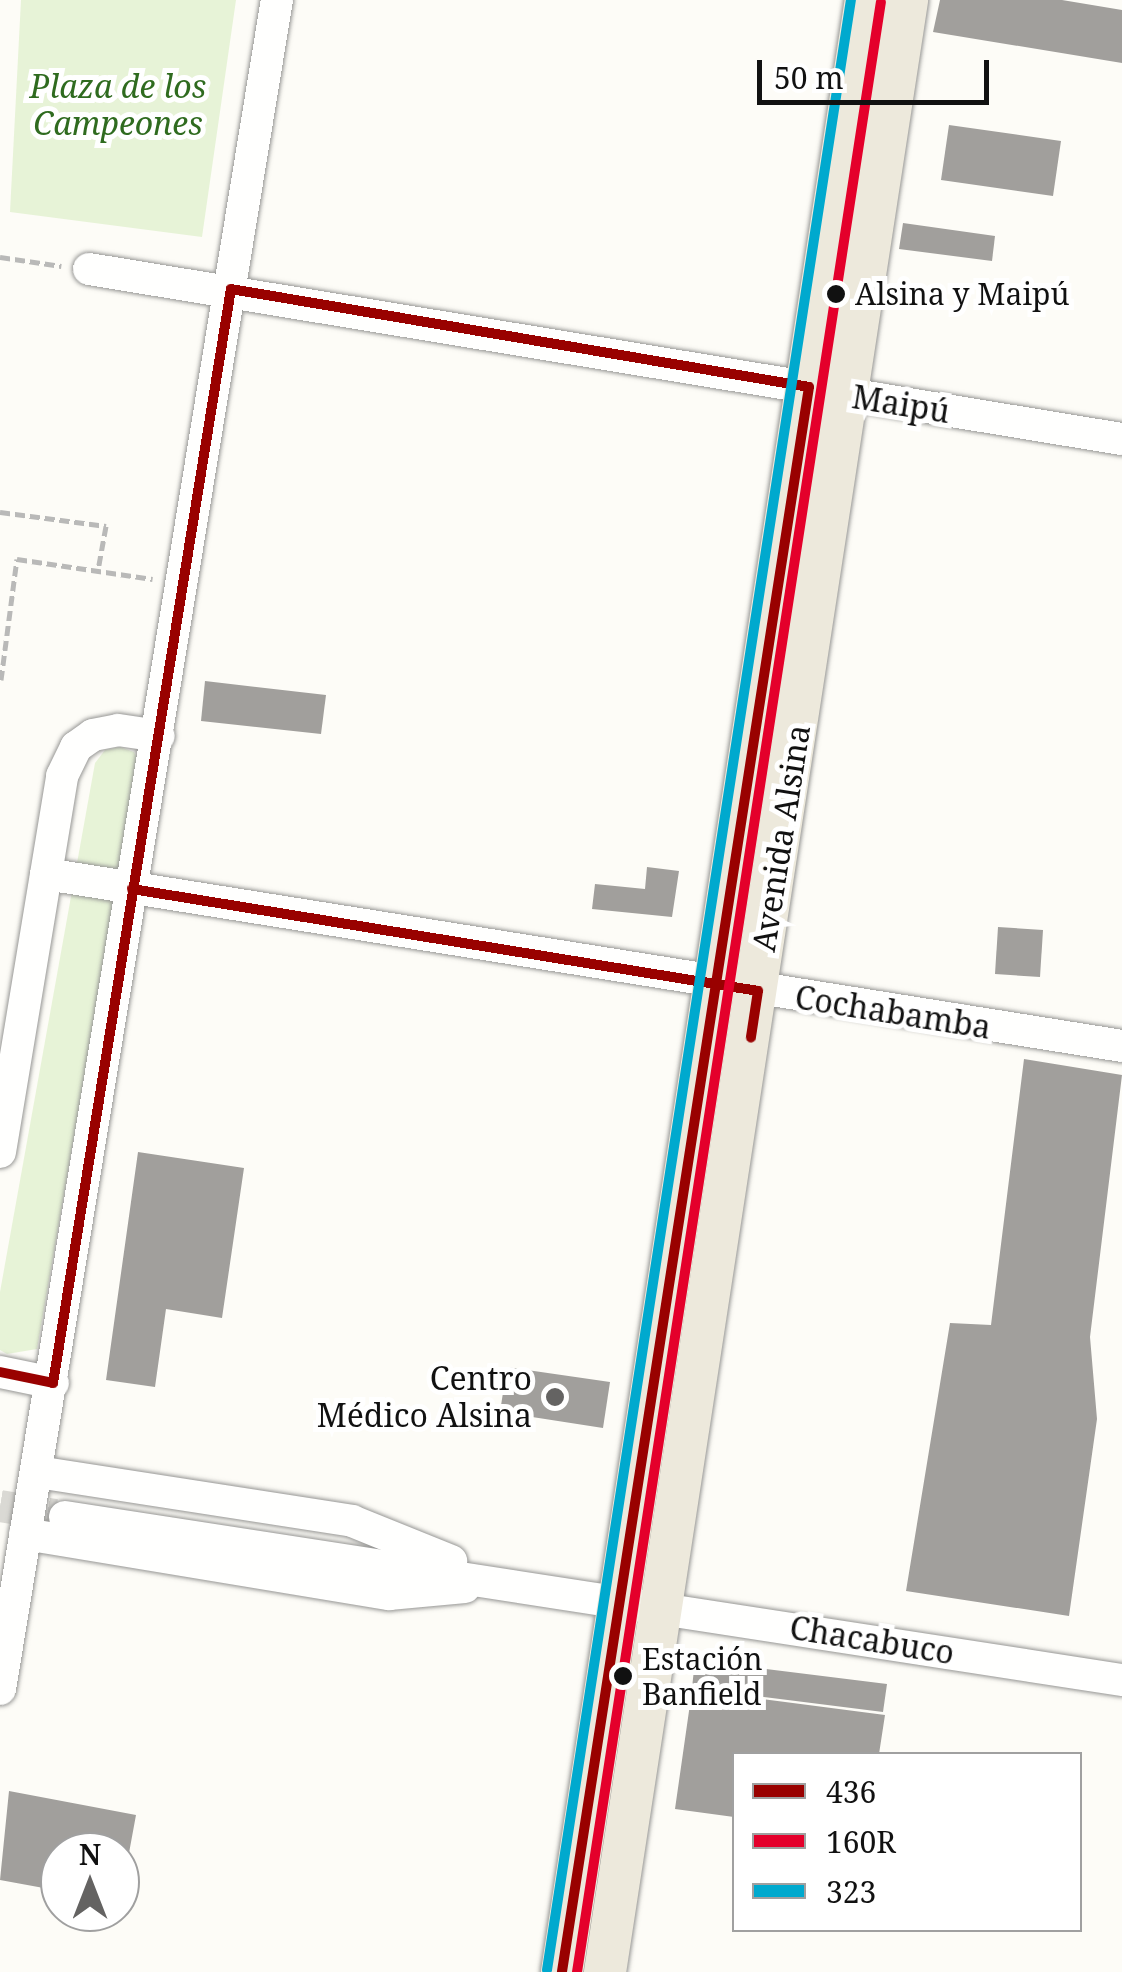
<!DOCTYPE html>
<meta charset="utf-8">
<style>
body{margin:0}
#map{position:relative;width:1122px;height:1972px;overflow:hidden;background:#fdfcf7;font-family:"Noto Serif",serif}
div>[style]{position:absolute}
.green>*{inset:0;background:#e7f3d7}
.building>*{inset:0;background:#a19f9c}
.minor-tunnel>*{height:32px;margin-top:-16px;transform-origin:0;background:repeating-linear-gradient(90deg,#dad9d4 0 32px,transparent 0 48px)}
.path>*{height:5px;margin-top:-2.5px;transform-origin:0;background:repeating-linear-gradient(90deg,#b9b9b8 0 10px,transparent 0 15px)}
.roads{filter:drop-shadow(0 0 2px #979795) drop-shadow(0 0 2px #979795)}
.minor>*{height:32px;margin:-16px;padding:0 16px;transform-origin:16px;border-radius:16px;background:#fffffe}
.major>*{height:42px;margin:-21px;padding:0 21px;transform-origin:21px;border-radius:21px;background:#ede9dc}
.bus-1>*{height:10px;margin:-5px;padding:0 5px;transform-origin:5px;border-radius:5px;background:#990100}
.bus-2>*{height:10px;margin:-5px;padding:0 5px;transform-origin:5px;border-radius:5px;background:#e4002b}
.bus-3>*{height:10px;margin:-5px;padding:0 5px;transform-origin:5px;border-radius:5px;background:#00a9ce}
.dots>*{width:28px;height:28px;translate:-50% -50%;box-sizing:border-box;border:5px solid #fff;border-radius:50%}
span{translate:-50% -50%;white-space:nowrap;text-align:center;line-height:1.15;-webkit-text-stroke:10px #fff;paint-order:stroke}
.bus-label{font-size:30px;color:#111}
.left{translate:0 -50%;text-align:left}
.park-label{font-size:32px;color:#2f6b1f;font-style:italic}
.street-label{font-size:32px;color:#111}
.poi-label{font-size:32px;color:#111}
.right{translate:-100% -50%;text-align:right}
.legend{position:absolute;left:732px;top:1752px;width:350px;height:180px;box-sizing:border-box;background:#fff;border:2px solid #a0a0a0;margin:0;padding:12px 18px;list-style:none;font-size:30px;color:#111}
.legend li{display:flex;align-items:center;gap:20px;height:50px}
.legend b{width:50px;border:2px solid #a0a0a0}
.north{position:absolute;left:40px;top:1832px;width:100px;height:100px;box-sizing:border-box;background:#fff;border:2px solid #a0a0a0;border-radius:50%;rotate:0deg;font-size:28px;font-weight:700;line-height:40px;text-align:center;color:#111}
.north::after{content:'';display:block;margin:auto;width:35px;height:45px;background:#646362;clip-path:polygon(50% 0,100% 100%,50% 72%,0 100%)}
.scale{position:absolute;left:757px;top:60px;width:232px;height:45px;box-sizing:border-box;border:5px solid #111;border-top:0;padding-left:12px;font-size:30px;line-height:35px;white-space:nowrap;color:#111;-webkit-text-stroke:8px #fff;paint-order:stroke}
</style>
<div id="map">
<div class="green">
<div style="clip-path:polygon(21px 0,236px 0,202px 237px,10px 212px)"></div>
<div style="clip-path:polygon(120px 747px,134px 752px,139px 763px,37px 1349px,7px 1354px,0 1350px,0 1292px,95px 763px,105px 750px)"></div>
</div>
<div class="building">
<div style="clip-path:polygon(940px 0,1062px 0,1122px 10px,1122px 63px,933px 32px)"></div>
<div style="clip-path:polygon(949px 125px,1061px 141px,1053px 196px,941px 180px)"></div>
<div style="clip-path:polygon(903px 223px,995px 236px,992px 261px,899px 249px)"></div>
<div style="clip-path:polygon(205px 681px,326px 695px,321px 734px,201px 721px)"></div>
<div style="clip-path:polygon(647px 867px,679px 871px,672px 917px,592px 909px,595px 884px,645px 889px)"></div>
<div style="clip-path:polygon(998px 927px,1043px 930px,1040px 977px,995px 974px)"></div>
<div style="clip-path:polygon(1024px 1059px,1122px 1075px,1090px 1337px,1097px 1419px,1069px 1616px,906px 1591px,950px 1323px,991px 1325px)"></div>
<div style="clip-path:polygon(138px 1152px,244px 1168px,222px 1318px,166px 1309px,155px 1387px,106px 1380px)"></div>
<div style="clip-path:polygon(507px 1367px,610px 1382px,603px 1428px,500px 1412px)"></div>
<div style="clip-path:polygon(695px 1660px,887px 1684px,883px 1712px,692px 1688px)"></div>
<div style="clip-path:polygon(692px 1690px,885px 1715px,879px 1754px,734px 1754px,734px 1817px,675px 1809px)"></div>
<div style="clip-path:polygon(9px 1791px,136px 1815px,122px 1891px,120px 1852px,60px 1852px,60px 1891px,0 1880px)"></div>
</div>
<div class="minor-tunnel">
<div style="left:0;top:1506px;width:56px;rotate:9.3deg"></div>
</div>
<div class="path">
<div style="left:0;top:257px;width:62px;rotate:8.4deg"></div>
<div style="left:0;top:512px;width:107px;rotate:7.5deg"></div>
<div style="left:106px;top:526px;width:45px;rotate:100.3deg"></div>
<div style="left:1px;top:680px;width:122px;rotate:-82.5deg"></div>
<div style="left:17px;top:559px;width:137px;rotate:8.4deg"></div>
</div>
<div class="roads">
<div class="minor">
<div style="left:89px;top:269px;width:1047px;rotate:9.35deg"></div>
<div style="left:46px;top:874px;width:1090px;rotate:9.08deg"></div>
<div style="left:0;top:1152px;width:381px;rotate:-80.6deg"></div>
<div style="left:62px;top:776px;width:32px;rotate:-64deg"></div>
<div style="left:76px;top:747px;width:21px;rotate:-35deg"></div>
<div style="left:93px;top:735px;width:25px;rotate:-11deg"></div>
<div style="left:118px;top:730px;width:41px;rotate:8.3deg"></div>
<div style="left:0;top:1372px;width:54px;rotate:11.7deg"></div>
<div style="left:37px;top:1472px;width:319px;rotate:8.8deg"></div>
<div style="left:352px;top:1521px;width:107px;rotate:22deg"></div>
<div style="left:65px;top:1517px;width:1069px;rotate:8.77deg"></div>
<div style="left:25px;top:1534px;width:369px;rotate:9.4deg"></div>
<div style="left:389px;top:1594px;width:76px;rotate:-5.3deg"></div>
<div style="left:0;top:1689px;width:1712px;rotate:-80.69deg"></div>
</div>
<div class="major">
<div style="left:562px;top:1972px;width:1995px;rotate:-81.24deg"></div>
<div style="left:605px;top:1972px;width:1995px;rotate:-81.29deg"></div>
</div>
</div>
<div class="bus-1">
<div style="left:132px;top:889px;width:634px;rotate:9.25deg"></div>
<div style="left:758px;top:991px;width:47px;rotate:98.7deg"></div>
<div style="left:0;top:1372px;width:54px;rotate:11.7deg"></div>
<div style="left:53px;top:1383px;width:1108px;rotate:-80.76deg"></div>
<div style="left:231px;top:289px;width:586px;rotate:9.62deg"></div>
<div style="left:809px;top:387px;width:1604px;rotate:98.86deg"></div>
</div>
<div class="bus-2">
<div style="left:577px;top:1972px;width:1993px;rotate:-81.23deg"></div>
</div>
<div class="bus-3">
<div style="left:547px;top:1970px;width:1993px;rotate:-81.23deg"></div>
</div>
<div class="dots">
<div style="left:836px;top:294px;background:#111"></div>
<div style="left:555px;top:1397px;background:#646362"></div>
<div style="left:623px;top:1676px;background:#111"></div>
</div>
<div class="bus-label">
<span class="left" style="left:855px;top:294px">Alsina y Maipú</span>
<span class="left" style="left:642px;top:1676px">Estación<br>Banfield</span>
</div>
<div class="park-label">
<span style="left:118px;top:105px">Plaza de los<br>Campeones</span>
</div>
<div class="street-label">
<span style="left:901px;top:404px;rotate:9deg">Maipú</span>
<span style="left:781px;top:838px;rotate:-81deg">Avenida Alsina</span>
<span style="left:893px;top:1012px;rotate:9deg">Cochabamba</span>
<span style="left:872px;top:1640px;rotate:9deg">Chacabuco</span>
</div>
<div class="poi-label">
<span class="right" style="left:532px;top:1397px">Centro<br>Médico Alsina</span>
</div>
<ul class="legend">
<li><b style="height:12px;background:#990100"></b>436</li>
<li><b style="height:12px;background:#e4002b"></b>160R</li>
<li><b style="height:12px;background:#00a9ce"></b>323</li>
</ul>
<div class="north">N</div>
<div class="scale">50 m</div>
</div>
